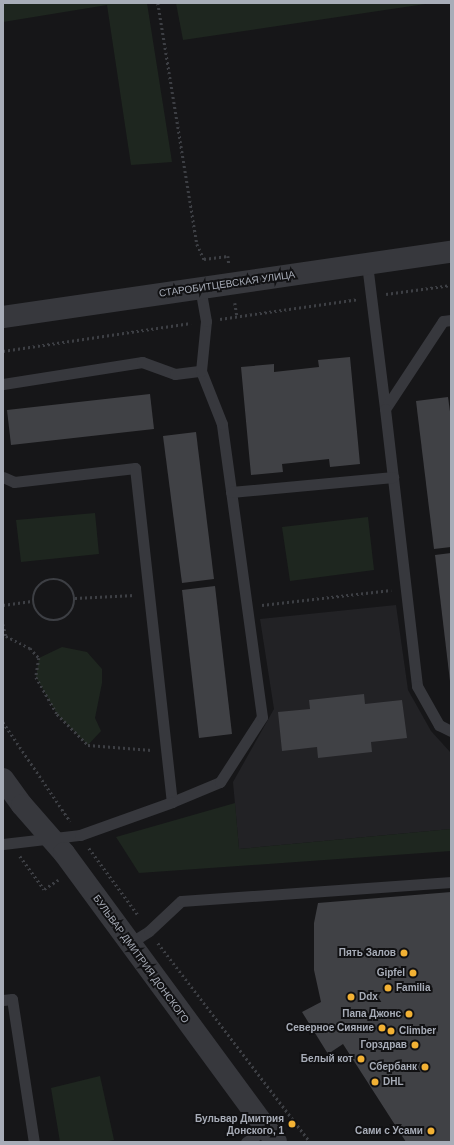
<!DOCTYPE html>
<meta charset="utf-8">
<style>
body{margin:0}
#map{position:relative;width:454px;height:1145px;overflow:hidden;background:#161618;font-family:Helvetica,sans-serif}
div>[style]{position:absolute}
.built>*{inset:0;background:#222225}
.green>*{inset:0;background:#1e261f}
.building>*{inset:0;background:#404145}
.path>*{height:2.5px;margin-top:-1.25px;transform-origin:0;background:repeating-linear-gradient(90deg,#3d3f44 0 2px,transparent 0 5px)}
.path>.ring{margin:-1.25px;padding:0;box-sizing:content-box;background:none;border:2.5px solid #3d3f44;border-radius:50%}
.service>*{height:11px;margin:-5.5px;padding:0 5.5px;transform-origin:5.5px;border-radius:5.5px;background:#37383d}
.tertiary>*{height:22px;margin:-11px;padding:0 11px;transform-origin:11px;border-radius:11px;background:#37383d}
.dots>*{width:11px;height:11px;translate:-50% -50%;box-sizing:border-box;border:2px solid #111113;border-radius:50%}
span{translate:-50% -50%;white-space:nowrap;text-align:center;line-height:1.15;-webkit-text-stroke:4px #111113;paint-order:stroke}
.street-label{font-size:10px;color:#a8adb8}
.poi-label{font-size:10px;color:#a8adb8;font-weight:700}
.right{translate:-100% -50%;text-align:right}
.left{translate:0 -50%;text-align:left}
.frame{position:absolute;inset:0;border:4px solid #a8adb8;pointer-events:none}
</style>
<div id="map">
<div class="built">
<div style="clip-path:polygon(396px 605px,408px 690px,431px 731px,451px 753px,451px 829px,239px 849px,233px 782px,274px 709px,260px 619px)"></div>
</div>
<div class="green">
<div style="clip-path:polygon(3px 3px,147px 3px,172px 162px,131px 165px,107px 5px,3px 22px)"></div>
<div style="clip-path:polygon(176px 3px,432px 3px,183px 40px)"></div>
<div style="clip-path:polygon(95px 513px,99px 554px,21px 562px,16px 520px)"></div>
<div style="clip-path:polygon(368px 517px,374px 570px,290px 581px,282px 527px)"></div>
<div style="clip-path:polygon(62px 647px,87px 652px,102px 669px,102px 683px,95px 718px,101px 731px,88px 745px,57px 714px,36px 677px,39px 658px)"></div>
<div style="clip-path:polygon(235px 803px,239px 849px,451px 829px,451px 851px,139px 873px,116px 837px)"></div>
<div style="clip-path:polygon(100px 1076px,114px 1140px,103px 1142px,60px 1142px,51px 1088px)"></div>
</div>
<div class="building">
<div style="clip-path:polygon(350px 357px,360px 464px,330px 467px,329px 459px,282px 464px,283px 472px,251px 475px,241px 367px,274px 364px,274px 372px,319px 367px,318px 360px)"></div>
<div style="clip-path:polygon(150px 394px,154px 429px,11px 445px,7px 410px)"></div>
<div style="clip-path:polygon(448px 397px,451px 419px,451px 547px,434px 549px,416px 401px)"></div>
<div style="clip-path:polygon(196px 432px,214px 579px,182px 583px,163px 436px)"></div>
<div style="clip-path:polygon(451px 553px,451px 681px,450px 681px,435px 555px)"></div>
<div style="clip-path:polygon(215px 586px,232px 734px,199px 738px,182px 590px)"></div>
<div style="clip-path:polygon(364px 694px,365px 704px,402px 700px,407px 738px,371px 742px,372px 752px,318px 758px,317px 747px,282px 751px,278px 712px,310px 709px,309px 700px)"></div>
<div style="clip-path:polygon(451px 892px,451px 1142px,406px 1142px,343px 1044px,328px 1054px,302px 1012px,321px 1002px,314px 970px,314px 923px,318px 903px)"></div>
</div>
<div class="path">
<div style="left:158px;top:3px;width:244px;rotate:80.8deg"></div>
<div style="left:197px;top:244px;width:17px;rotate:65deg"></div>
<div style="left:204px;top:259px;width:24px;rotate:-7deg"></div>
<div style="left:228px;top:256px;width:8px;rotate:83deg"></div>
<div style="left:386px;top:294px;width:66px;rotate:-7.9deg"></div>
<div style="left:235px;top:303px;width:13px;rotate:81deg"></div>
<div style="left:220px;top:319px;width:139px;rotate:-8.2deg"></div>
<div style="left:3px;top:351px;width:190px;rotate:-8.5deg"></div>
<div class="ring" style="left:33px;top:579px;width:39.5px;height:39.5px"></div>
<div style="left:75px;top:598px;width:60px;rotate:-2.9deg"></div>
<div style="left:3px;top:605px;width:29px;rotate:-8deg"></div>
<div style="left:262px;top:605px;width:130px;rotate:-6.6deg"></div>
<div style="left:3px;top:624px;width:12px;rotate:76deg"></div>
<div style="left:6px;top:636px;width:27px;rotate:27deg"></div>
<div style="left:30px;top:648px;width:13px;rotate:48deg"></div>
<div style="left:39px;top:658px;width:19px;rotate:99deg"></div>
<div style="left:36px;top:677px;width:43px;rotate:60.4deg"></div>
<div style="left:57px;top:714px;width:44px;rotate:45deg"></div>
<div style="left:88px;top:745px;width:64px;rotate:4.5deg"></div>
<div style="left:3px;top:722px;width:120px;rotate:55.9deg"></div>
<div style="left:89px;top:848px;width:83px;rotate:53.8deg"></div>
<div style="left:20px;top:856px;width:41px;rotate:54deg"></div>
<div style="left:44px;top:889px;width:17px;rotate:-33deg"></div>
<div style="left:158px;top:943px;width:250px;rotate:52.6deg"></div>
</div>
<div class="service">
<div style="left:367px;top:264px;width:146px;rotate:82.9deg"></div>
<div style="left:451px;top:320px;width:8px;rotate:173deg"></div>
<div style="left:443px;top:321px;width:105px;rotate:123.4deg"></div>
<div style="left:385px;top:409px;width:279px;rotate:83.4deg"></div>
<div style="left:417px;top:686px;width:45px;rotate:60.6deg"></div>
<div style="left:439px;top:725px;width:13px;rotate:27deg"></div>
<div style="left:3px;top:384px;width:141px;rotate:-9deg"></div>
<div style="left:142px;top:362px;width:35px;rotate:20deg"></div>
<div style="left:175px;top:374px;width:26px;rotate:-7deg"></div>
<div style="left:3px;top:477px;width:12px;rotate:24deg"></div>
<div style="left:14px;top:482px;width:122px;rotate:-6.6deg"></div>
<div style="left:135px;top:468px;width:336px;rotate:83.7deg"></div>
<div style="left:172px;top:802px;width:52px;rotate:-22.6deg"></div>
<div style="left:220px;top:782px;width:77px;rotate:-57.1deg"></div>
<div style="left:262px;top:717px;width:296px;rotate:-97.8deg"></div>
<div style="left:222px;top:424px;width:57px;rotate:-111.6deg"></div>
<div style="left:201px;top:371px;width:50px;rotate:-84.3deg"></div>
<div style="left:206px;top:321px;width:34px;rotate:-100deg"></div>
<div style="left:231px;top:492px;width:163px;rotate:-5.3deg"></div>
<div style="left:3px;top:844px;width:78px;rotate:-6.7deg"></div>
<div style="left:80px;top:835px;width:98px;rotate:-19.7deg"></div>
<div style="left:130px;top:943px;width:22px;rotate:-32deg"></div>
<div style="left:149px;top:931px;width:44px;rotate:-43.2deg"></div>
<div style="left:181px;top:901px;width:271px;rotate:-4deg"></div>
<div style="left:3px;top:1000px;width:9px;rotate:-6deg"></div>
<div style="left:12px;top:999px;width:145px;rotate:81.3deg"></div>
<div style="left:246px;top:1142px;width:24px;rotate:-33deg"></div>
</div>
<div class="tertiary">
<div style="left:3px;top:317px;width:453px;rotate:-8.3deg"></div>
<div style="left:3px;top:779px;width:32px;rotate:54deg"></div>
<div style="left:22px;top:805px;width:64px;rotate:48.8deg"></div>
<div style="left:64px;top:853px;width:358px;rotate:53.7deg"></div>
</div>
<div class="dots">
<div style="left:404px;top:953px;background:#f2b134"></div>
<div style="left:413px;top:973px;background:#f2b134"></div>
<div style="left:388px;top:988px;background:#f2b134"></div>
<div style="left:351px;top:997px;background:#f2b134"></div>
<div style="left:409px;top:1014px;background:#f2b134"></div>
<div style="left:382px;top:1028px;background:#f2b134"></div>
<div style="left:391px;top:1031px;background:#f2b134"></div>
<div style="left:415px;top:1045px;background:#f2b134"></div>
<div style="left:361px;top:1059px;background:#f2b134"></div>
<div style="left:425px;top:1067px;background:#f2b134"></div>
<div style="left:375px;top:1082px;background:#f2b134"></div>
<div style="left:292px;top:1124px;background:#f2b134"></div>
<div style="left:431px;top:1131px;background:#f2b134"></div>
</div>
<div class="street-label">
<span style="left:227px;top:284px;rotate:-8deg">СТАРОБИТЦЕВСКАЯ УЛИЦА</span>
<span style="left:141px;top:959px;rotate:54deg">БУЛЬВАР ДМИТРИЯ ДОНСКОГО</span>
</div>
<div class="poi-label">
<span class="right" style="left:396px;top:953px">Пять Залов</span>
<span class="right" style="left:405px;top:973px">Gipfel</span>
<span class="left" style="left:396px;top:988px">Familia</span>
<span class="left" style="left:359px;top:997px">Ddx</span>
<span class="right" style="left:401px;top:1014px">Папа Джонс</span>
<span class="right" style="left:374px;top:1028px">Северное Сияние</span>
<span class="left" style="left:399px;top:1031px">Climber</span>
<span class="right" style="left:407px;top:1045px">Горздрав</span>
<span class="right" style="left:353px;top:1059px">Белый кот</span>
<span class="right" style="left:417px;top:1067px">Сбербанк</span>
<span class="left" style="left:383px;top:1082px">DHL</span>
<span class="right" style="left:284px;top:1124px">Бульвар Дмитрия<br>Донского, 1</span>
<span class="right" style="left:423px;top:1131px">Сами с Усами</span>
</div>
<div class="frame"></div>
</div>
